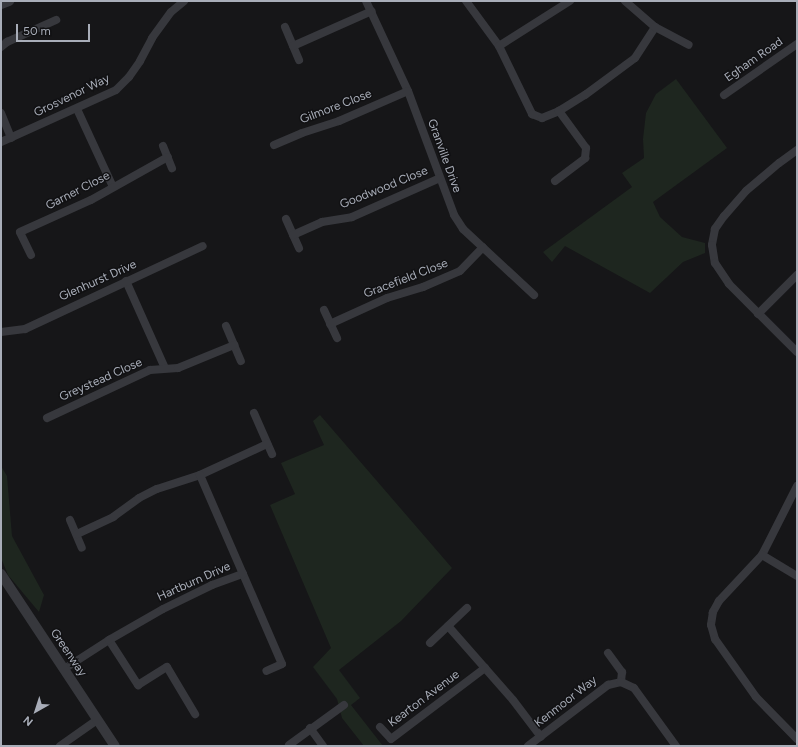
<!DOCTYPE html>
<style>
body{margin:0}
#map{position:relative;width:798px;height:747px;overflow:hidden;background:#161618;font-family:Figtree,sans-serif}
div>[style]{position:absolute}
.green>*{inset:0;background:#1e261f}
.minor>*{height:8px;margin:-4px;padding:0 4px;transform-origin:4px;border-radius:4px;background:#37383d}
.tertiary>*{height:10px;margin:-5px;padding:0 5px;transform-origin:5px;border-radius:5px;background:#37383d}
span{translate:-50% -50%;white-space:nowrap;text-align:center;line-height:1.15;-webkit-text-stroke:3px #111113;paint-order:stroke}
.street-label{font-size:12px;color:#a8adb8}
.frame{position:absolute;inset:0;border:2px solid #a8adb8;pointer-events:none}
.north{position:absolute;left:16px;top:691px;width:40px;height:40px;-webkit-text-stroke:3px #111113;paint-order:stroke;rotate:219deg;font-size:11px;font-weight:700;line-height:16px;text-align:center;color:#a8adb8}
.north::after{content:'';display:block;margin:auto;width:14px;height:18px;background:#a8adb8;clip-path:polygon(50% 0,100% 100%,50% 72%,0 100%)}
.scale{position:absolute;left:16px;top:24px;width:74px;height:18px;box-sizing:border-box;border:2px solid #a8adb8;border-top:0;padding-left:5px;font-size:12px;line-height:14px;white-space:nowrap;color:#a8adb8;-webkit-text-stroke:3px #111113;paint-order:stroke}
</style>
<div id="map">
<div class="green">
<div style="clip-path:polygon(676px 79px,727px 148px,653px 202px,660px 217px,682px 237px,705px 243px,705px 253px,683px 262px,650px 293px,565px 246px,552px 262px,543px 252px,632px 187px,622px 173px,644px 158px,643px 139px,646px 113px,656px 94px)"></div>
<div style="clip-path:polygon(320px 415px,452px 568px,401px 621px,339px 670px,360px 698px,351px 705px,383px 746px,364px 746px,342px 718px,337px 699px,313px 667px,331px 648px,270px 505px,295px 494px,281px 463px,324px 445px,313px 421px)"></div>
<div style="clip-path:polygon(1px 466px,7px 476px,12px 536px,44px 595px,39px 612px,8px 575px,1px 558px)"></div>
</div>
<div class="minor">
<div style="left:366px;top:1px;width:99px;rotate:65deg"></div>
<div style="left:408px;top:91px;width:132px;rotate:69.6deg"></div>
<div style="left:454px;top:215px;width:17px;rotate:57deg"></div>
<div style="left:463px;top:229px;width:97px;rotate:42.9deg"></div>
<div style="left:466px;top:1px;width:56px;rotate:53.7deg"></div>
<div style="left:499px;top:46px;width:76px;rotate:64.1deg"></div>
<div style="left:532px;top:114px;width:11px;rotate:22deg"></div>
<div style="left:542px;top:118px;width:18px;rotate:-22deg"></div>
<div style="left:559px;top:111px;width:31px;rotate:-32deg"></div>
<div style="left:585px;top:95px;width:62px;rotate:-36.5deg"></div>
<div style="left:635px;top:58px;width:37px;rotate:-57deg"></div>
<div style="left:625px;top:1px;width:40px;rotate:41deg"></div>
<div style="left:655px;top:27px;width:38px;rotate:28deg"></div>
<div style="left:285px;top:27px;width:36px;rotate:67deg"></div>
<div style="left:293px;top:46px;width:86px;rotate:-23.9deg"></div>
<div style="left:499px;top:46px;width:84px;rotate:-32.4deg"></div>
<div style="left:1px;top:47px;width:8px;rotate:-40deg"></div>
<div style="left:7px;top:42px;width:54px;rotate:-24.2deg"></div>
<div style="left:724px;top:95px;width:89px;rotate:-34.9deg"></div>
<div style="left:77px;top:109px;width:86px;rotate:65.2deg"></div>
<div style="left:1px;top:113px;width:27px;rotate:68deg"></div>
<div style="left:1px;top:142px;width:126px;rotate:-24.3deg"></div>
<div style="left:116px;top:90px;width:18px;rotate:-45deg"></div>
<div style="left:129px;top:77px;width:19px;rotate:-55deg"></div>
<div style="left:140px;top:61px;width:26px;rotate:-62deg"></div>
<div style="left:152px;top:38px;width:32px;rotate:-54deg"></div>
<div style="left:171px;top:12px;width:17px;rotate:-40deg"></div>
<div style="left:274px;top:145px;width:30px;rotate:-23deg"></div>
<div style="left:302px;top:133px;width:39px;rotate:-18deg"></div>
<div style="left:339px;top:121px;width:75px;rotate:-23.5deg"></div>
<div style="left:163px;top:146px;width:24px;rotate:68deg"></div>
<div style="left:797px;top:150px;width:22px;rotate:144deg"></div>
<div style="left:779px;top:163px;width:43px;rotate:139.7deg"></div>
<div style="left:746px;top:191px;width:33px;rotate:131deg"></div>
<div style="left:724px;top:216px;width:16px;rotate:125deg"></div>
<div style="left:715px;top:229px;width:16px;rotate:101deg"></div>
<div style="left:712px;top:245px;width:18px;rotate:81deg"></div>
<div style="left:715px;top:263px;width:25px;rotate:56deg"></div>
<div style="left:729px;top:284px;width:96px;rotate:45deg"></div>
<div style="left:555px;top:181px;width:38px;rotate:-37deg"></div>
<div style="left:585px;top:158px;width:10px;rotate:-84deg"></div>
<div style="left:586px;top:148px;width:46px;rotate:-126.1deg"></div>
<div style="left:286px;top:219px;width:32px;rotate:66deg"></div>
<div style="left:293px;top:235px;width:32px;rotate:-24deg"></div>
<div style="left:322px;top:222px;width:30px;rotate:-9deg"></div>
<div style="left:352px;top:217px;width:96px;rotate:-23.9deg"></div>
<div style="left:31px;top:255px;width:25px;rotate:-116deg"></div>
<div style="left:20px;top:232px;width:78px;rotate:-24.3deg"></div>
<div style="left:91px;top:200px;width:88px;rotate:-29.2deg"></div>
<div style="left:126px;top:281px;width:95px;rotate:65.9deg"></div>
<div style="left:324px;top:310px;width:31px;rotate:65deg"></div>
<div style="left:758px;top:314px;width:55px;rotate:-45deg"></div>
<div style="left:330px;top:324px;width:63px;rotate:-24.5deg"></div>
<div style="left:387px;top:298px;width:38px;rotate:-17deg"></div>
<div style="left:423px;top:287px;width:40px;rotate:-23.4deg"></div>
<div style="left:460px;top:271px;width:33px;rotate:-46deg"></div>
<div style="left:226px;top:326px;width:38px;rotate:67deg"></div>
<div style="left:1px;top:332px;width:24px;rotate:-7deg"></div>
<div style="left:25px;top:329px;width:196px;rotate:-25deg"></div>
<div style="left:254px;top:413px;width:45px;rotate:66.3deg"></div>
<div style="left:47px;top:418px;width:114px;rotate:-25deg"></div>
<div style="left:150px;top:370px;width:28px;rotate:-4deg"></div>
<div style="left:178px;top:368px;width:61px;rotate:-22.3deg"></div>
<div style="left:797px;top:486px;width:77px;rotate:116.9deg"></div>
<div style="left:762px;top:555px;width:63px;rotate:133.1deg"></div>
<div style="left:719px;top:601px;width:13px;rotate:119deg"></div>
<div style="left:713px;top:612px;width:13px;rotate:99deg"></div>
<div style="left:711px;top:625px;width:15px;rotate:74deg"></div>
<div style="left:715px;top:639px;width:71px;rotate:54.7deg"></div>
<div style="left:756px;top:697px;width:59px;rotate:45.7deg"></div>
<div style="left:70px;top:520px;width:30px;rotate:67deg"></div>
<div style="left:77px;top:534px;width:40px;rotate:-25deg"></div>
<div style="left:113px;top:517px;width:32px;rotate:-36deg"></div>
<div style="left:139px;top:498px;width:20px;rotate:-27deg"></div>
<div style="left:157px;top:489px;width:45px;rotate:-18deg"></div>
<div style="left:200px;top:475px;width:74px;rotate:-24.8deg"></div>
<div style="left:762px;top:555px;width:41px;rotate:31deg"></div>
<div style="left:243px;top:574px;width:98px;rotate:66.6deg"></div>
<div style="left:282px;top:664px;width:17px;rotate:156deg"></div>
<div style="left:448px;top:626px;width:98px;rotate:48.7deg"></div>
<div style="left:513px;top:700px;width:46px;rotate:52.9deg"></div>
<div style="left:109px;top:640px;width:54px;rotate:57.2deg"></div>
<div style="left:138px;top:685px;width:34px;rotate:-32deg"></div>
<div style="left:167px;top:667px;width:55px;rotate:59.2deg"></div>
<div style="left:430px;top:643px;width:51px;rotate:-43.4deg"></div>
<div style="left:608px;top:653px;width:24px;rotate:54deg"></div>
<div style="left:622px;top:672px;width:10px;rotate:96deg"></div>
<div style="left:64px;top:669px;width:54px;rotate:-32.8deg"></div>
<div style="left:109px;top:640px;width:62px;rotate:-29.9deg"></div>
<div style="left:163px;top:609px;width:55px;rotate:-26.1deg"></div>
<div style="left:212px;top:585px;width:33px;rotate:-20deg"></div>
<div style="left:243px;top:574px;width:108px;rotate:-113.5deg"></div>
<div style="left:380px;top:727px;width:16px;rotate:47deg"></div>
<div style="left:391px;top:739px;width:118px;rotate:-37.1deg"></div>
<div style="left:310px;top:728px;width:22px;rotate:54deg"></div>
<div style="left:289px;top:745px;width:68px;rotate:-36deg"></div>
<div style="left:60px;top:746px;width:45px;rotate:-35.1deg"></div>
<div style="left:528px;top:746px;width:101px;rotate:-37.3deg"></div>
<div style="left:608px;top:685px;width:13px;rotate:-13deg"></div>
<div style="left:621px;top:682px;width:14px;rotate:25deg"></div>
<div style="left:634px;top:688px;width:72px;rotate:54.1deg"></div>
</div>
<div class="tertiary">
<div style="left:1px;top:4px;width:9px;rotate:-21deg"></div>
<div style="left:1px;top:574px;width:206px;rotate:56.5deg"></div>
</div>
<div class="street-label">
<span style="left:754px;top:60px;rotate:-35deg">Egham Road</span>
<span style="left:72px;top:96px;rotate:-26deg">Grosvenor Way</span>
<span style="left:336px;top:107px;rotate:-21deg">Gilmore Close</span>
<span style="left:444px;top:156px;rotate:70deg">Granville Drive</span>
<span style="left:384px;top:188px;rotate:-22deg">Goodwood Close</span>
<span style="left:78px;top:191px;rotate:-27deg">Garner Close</span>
<span style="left:406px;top:279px;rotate:-21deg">Gracefield Close</span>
<span style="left:98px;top:281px;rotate:-24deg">Glenhurst Drive</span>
<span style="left:101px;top:380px;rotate:-24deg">Greystead Close</span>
<span style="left:194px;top:582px;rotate:-24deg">Hartburn Drive</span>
<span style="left:68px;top:653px;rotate:56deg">Greenway</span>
<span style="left:424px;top:699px;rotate:-37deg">Kearton Avenue</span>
<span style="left:566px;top:702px;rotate:-38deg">Kenmoor Way</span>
</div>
<div class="frame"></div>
<div class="north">N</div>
<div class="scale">50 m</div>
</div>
